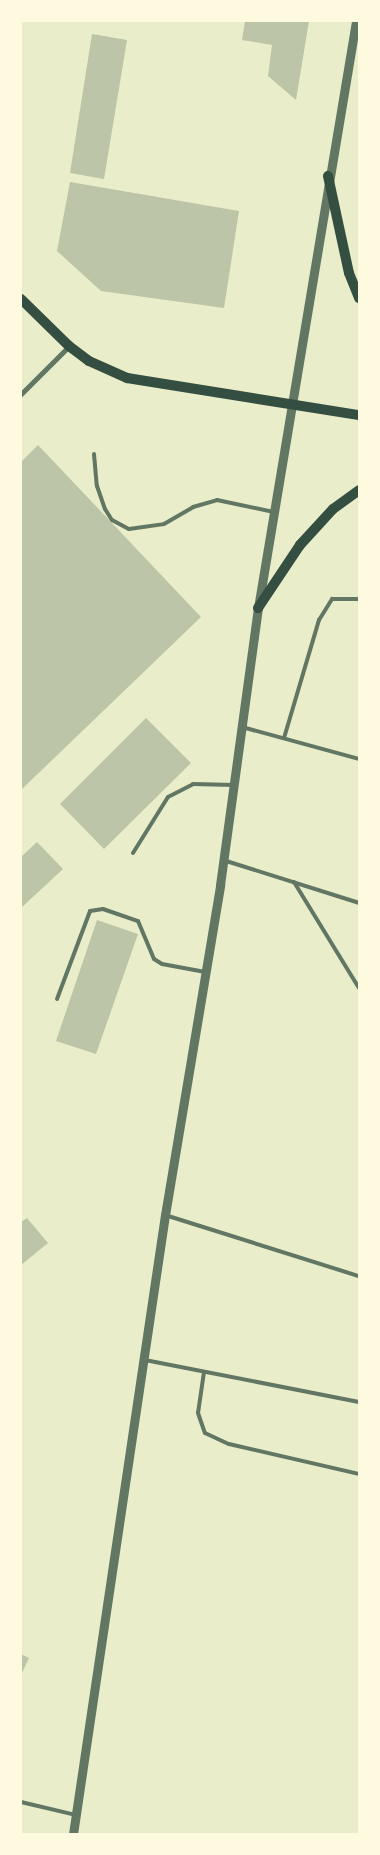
<!DOCTYPE html>
<style>
body{margin:0}
#map{position:relative;width:380px;height:1855px;overflow:hidden;background:#e9edc9;font-family:"Crimson Pro",serif}
div>[style]{position:absolute}
.building>*{inset:0;background:#bcc5a7}
.service>*{height:4px;margin:-2px;padding:0 2px;transform-origin:2px;border-radius:2px;background:#617663}
.minor>*{height:5px;margin:-2.5px;padding:0 2.5px;transform-origin:2.5px;border-radius:2.5px;background:#617663}
.tertiary>*{height:9px;margin:-4.5px;padding:0 4.5px;transform-origin:4.5px;border-radius:4.5px;background:#617663}
.secondary>*{height:10px;margin:-5px;padding:0 5px;transform-origin:5px;border-radius:5px;background:#344e41}
span{translate:-50% -50%;white-space:nowrap;text-align:center;line-height:1.15;-webkit-text-stroke:4px #fefae0;paint-order:stroke}
.frame{position:absolute;inset:0;border:22px solid #fefae0;pointer-events:none}
</style>
<div id="map">
<div class="building">
<div style="clip-path:polygon(245px 21px,309px 21px,296px 100px,268px 76px,272px 45px,242px 40px)"></div>
<div style="clip-path:polygon(92px 34px,127px 40px,104px 179px,70px 173px)"></div>
<div style="clip-path:polygon(70px 182px,239px 211px,224px 308px,101px 291px,57px 251px)"></div>
<div style="clip-path:polygon(38px 445px,201px 617px,21px 790px,21px 462px)"></div>
<div style="clip-path:polygon(146px 718px,191px 763px,104px 849px,60px 804px)"></div>
<div style="clip-path:polygon(37px 842px,63px 869px,21px 908px,21px 857px)"></div>
<div style="clip-path:polygon(97px 920px,138px 934px,96px 1054px,56px 1041px)"></div>
<div style="clip-path:polygon(27px 1218px,48px 1243px,21px 1265px,21px 1222px)"></div>
<div style="clip-path:polygon(21px 1654px,29px 1658px,21px 1675px)"></div>
</div>
<div class="service">
<div style="left:94px;top:454px;width:32px;rotate:85deg"></div>
<div style="left:97px;top:486px;width:24px;rotate:71deg"></div>
<div style="left:105px;top:509px;width:13px;rotate:58deg"></div>
<div style="left:112px;top:520px;width:19px;rotate:28deg"></div>
<div style="left:129px;top:529px;width:35px;rotate:-8deg"></div>
<div style="left:164px;top:524px;width:34px;rotate:-30deg"></div>
<div style="left:193px;top:507px;width:25px;rotate:-16deg"></div>
<div style="left:217px;top:500px;width:58px;rotate:11.9deg"></div>
<div style="left:242px;top:727px;width:121px;rotate:15.3deg"></div>
<div style="left:284px;top:738px;width:123px;rotate:-73.5deg"></div>
<div style="left:319px;top:620px;width:25px;rotate:-58deg"></div>
<div style="left:332px;top:599px;width:27px"></div>
<div style="left:133px;top:853px;width:66px;rotate:-58deg"></div>
<div style="left:168px;top:797px;width:28px;rotate:-27deg"></div>
<div style="left:193px;top:784px;width:41px;rotate:1.4deg"></div>
<div style="left:223px;top:860px;width:143px;rotate:17.5deg"></div>
<div style="left:294px;top:882px;width:124px;rotate:58.5deg"></div>
<div style="left:57px;top:999px;width:94px;rotate:-69.4deg"></div>
<div style="left:90px;top:911px;width:13px;rotate:-9deg"></div>
<div style="left:103px;top:909px;width:37px;rotate:19deg"></div>
<div style="left:138px;top:921px;width:41px;rotate:67.2deg"></div>
<div style="left:154px;top:959px;width:9px;rotate:32deg"></div>
<div style="left:162px;top:964px;width:44px;rotate:10.5deg"></div>
<div style="left:165px;top:1215px;width:203px;rotate:17.5deg"></div>
<div style="left:145px;top:1360px;width:218px;rotate:11.1deg"></div>
<div style="left:204px;top:1372px;width:41px;rotate:98.3deg"></div>
<div style="left:198px;top:1413px;width:21px;rotate:71deg"></div>
<div style="left:205px;top:1433px;width:26px;rotate:25deg"></div>
<div style="left:229px;top:1444px;width:133px;rotate:13deg"></div>
<div style="left:21px;top:1802px;width:57px;rotate:13.3deg"></div>
</div>
<div class="minor">
<div style="left:21px;top:394px;width:68px;rotate:-45deg"></div>
</div>
<div class="tertiary">
<div style="left:73px;top:1834px;width:626px;rotate:-81.55deg"></div>
<div style="left:165px;top:1215px;width:335px;rotate:-80.5deg"></div>
<div style="left:220px;top:885px;width:280px;rotate:-82.2deg"></div>
<div style="left:258px;top:608px;width:595px;rotate:-80.52deg"></div>
</div>
<div class="secondary">
<div style="left:328px;top:176px;width:99px;rotate:77.8deg"></div>
<div style="left:349px;top:273px;width:27px;rotate:68deg"></div>
<div style="left:21px;top:299px;width:67px;rotate:44.4deg"></div>
<div style="left:69px;top:346px;width:25px;rotate:37deg"></div>
<div style="left:89px;top:361px;width:42px;rotate:24.1deg"></div>
<div style="left:127px;top:378px;width:235px;rotate:9.1deg"></div>
<div style="left:258px;top:608px;width:76px;rotate:-56.3deg"></div>
<div style="left:300px;top:545px;width:49px;rotate:-47.5deg"></div>
<div style="left:333px;top:509px;width:32px;rotate:-36deg"></div>
</div>
<div class="frame"></div>
</div>
